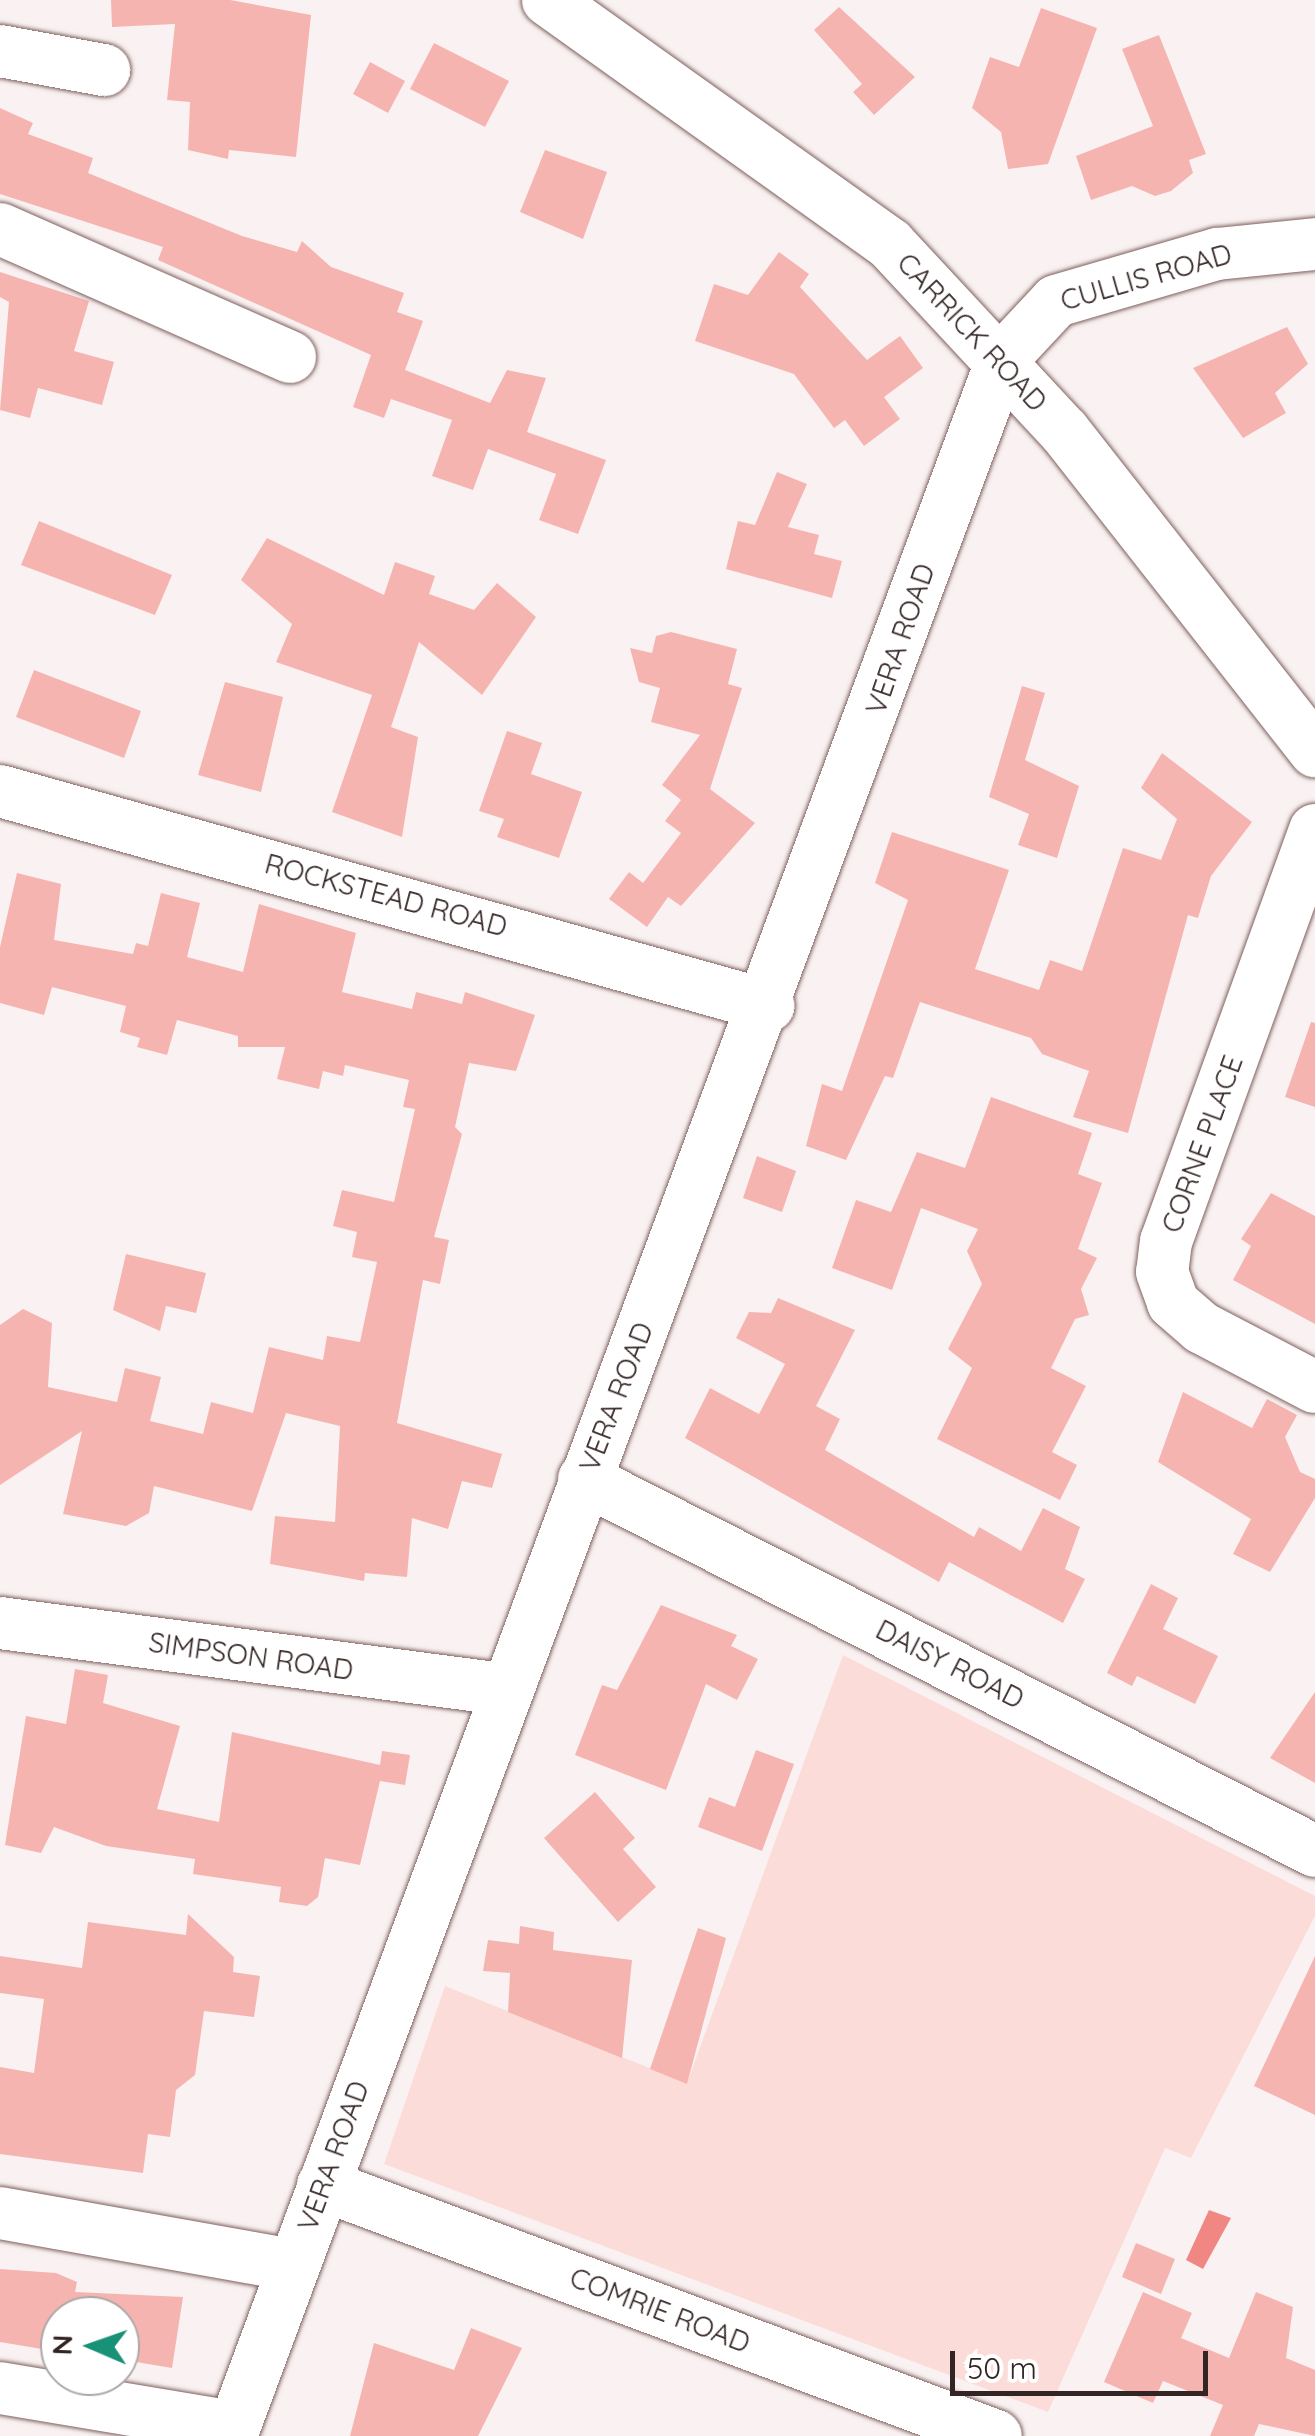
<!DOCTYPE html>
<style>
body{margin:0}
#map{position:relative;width:1315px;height:2436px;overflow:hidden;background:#faf2f2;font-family:Quicksand,sans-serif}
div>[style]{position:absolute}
.green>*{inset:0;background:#fcdcd9}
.water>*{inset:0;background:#f18783}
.building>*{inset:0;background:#f6b4b0}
.roads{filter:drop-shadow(0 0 2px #7f605e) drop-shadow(0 0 2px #7f605e)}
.minor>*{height:52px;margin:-26px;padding:0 26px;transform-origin:26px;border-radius:26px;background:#fff}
span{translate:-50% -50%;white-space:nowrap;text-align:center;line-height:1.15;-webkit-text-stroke:10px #fff;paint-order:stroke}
.street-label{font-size:28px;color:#332524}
.north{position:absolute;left:40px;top:2296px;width:100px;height:100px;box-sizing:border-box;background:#fff;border:2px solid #ada8a7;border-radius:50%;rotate:272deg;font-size:28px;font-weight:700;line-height:40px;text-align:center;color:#332524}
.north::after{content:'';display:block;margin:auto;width:35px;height:45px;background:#189277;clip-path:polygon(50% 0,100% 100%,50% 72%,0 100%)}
.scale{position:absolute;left:950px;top:2351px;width:258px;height:45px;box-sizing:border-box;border:5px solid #332524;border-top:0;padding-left:12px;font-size:30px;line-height:35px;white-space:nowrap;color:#332524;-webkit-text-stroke:8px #fff;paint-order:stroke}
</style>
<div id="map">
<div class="green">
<div style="clip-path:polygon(843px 1655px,1315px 1896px,1315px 1916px,1191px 2158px,1165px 2148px,1048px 2412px,384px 2164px,445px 1986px,687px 2083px)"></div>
</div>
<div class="water">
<div style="clip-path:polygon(1209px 2210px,1231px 2218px,1203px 2269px,1186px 2260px)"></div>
</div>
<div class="building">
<div style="clip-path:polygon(111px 0,230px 0,311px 15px,296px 157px,229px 150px,228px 159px,188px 150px,190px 102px,167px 100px,175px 24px,112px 27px)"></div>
<div style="clip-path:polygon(839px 7px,915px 77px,874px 115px,853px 92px,862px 84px,814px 30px)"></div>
<div style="clip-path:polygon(1041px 8px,1097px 28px,1048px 164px,1008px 169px,1001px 132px,972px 108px,990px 57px,1019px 67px)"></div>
<div style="clip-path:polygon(1159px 35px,1206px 154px,1189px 160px,1193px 173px,1171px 191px,1155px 196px,1132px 186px,1091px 200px,1076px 156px,1153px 126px,1122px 49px)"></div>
<div style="clip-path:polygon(434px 43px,509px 81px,485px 127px,410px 89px)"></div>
<div style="clip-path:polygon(370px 62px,405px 81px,388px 113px,353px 94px)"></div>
<div style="clip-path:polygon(0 108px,33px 123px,28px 134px,93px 158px,88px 173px,242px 236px,297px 252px,302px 241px,331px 267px,404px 293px,397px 312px,423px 321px,405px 370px,490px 403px,507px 370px,546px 378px,527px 432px,606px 460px,578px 534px,539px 520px,556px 474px,488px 449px,473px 490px,432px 476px,452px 420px,391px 399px,384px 418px,353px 407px,371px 355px,158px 260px,163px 247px,0 194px)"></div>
<div style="clip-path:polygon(545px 150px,607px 172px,583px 239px,520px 212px)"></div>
<div style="clip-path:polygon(779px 252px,809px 274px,800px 287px,867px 360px,900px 336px,923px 368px,884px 397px,900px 419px,864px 446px,845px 420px,834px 428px,794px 374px,695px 341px,714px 284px,748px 295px)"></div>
<div style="clip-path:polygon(0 272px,89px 301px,74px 351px,114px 362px,102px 405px,38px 388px,30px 418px,0 410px,9px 302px,0 297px)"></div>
<div style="clip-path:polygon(1287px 327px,1308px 364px,1275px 393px,1286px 413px,1243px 438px,1193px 368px)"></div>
<div style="clip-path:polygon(777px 472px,807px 484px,788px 527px,819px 535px,814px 554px,842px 561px,832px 598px,726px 569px,738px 521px,755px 525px)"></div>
<div style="clip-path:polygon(39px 521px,172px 575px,155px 615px,21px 565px)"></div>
<div style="clip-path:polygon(267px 538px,384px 595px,395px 562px,435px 576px,429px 594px,474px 610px,497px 583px,536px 617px,482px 695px,419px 642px,391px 727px,418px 737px,402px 837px,332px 812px,372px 695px,276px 662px,292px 624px,241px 580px)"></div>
<div style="clip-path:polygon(671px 632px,737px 649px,728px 684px,742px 688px,710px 789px,755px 823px,681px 906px,668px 897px,647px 927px,609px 899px,629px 872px,643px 883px,681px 833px,665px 821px,681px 800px,662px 785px,700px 735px,651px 722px,660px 688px,639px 682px,630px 648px,652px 653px,656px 636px)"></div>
<div style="clip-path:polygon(34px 670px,141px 711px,124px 758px,16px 717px)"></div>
<div style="clip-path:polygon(225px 682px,283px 697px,261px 792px,198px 775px)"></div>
<div style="clip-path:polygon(1022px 686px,1045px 693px,1025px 760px,1079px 786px,1057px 858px,1018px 845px,1029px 814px,989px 797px)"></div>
<div style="clip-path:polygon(507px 731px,542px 743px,531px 774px,582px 792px,559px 858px,497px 837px,504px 819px,479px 811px)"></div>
<div style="clip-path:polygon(1162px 753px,1252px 822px,1211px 876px,1198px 918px,1188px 915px,1128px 1133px,1073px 1117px,1089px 1071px,1042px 1054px,1031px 1038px,920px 1002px,893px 1078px,885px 1076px,846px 1160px,806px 1146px,822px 1084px,842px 1091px,908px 900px,875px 883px,892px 832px,1009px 870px,975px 969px,1039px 990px,1050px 960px,1082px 971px,1123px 848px,1161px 860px,1177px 819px,1141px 788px)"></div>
<div style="clip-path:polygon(17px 873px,61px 884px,54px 940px,133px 954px,136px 943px,148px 946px,161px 893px,200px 903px,187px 957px,243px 972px,259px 904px,356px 933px,342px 992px,412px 1009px,416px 992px,462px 1004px,465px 992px,535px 1015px,516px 1071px,469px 1063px,455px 1127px,462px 1134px,434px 1237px,449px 1240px,440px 1284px,423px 1280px,397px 1423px,502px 1454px,492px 1488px,462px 1481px,448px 1529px,412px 1518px,407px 1577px,365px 1573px,364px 1581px,270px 1564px,275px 1516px,335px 1522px,340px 1426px,286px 1413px,252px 1511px,154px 1486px,149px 1513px,126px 1526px,63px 1514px,82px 1431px,0 1485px,0 1325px,23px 1309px,52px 1323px,48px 1387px,117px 1402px,125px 1368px,161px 1377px,150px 1421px,203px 1434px,211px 1402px,253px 1413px,269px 1347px,323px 1360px,327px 1336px,360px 1342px,377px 1262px,352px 1257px,357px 1232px,333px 1226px,342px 1190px,394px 1202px,415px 1109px,403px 1107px,409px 1080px,345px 1065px,343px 1076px,323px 1071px,319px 1089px,277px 1079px,285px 1047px,238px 1047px,238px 1036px,177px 1020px,167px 1055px,137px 1047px,140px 1038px,120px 1032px,126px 1006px,52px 987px,44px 1015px,0 1003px,0 947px)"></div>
<div style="clip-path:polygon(1311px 1022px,1315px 1023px,1315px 1107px,1285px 1097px)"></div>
<div style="clip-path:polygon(991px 1097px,1092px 1133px,1078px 1174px,1102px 1183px,1078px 1249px,1097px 1258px,1081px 1289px,1089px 1315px,1075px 1319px,1051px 1368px,1086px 1386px,1052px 1452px,1077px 1465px,1060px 1500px,937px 1439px,972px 1368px,948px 1349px,982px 1284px,967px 1251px,978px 1229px,921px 1208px,892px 1290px,832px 1268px,856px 1200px,891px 1212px,917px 1152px,965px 1168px)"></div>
<div style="clip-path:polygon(757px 1156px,796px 1171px,782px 1212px,743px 1198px)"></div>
<div style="clip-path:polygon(1271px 1193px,1315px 1216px,1315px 1324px,1233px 1280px,1251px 1246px,1241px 1239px)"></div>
<div style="clip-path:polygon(126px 1254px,206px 1273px,196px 1313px,166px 1306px,160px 1331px,113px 1310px)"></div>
<div style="clip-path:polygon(778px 1298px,855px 1330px,816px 1406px,840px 1419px,825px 1450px,974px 1537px,979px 1527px,1021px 1551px,1043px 1508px,1080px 1527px,1065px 1569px,1085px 1579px,1063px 1623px,949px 1562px,939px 1582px,685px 1438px,710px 1388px,759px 1414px,785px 1364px,736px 1338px,749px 1312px,771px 1313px)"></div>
<div style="clip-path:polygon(1183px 1392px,1252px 1428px,1267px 1399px,1297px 1415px,1285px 1437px,1300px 1472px,1315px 1479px,1315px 1498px,1270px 1572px,1233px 1554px,1251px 1519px,1158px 1462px)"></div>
<div style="clip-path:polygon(1151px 1584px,1178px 1598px,1163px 1629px,1218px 1656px,1195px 1704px,1137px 1676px,1132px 1686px,1107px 1673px)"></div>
<div style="clip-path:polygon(661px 1605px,737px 1635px,731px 1646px,758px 1659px,737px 1700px,706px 1684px,666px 1790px,575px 1755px,602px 1685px,617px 1690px)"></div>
<div style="clip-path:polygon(75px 1669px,108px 1675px,103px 1703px,180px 1726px,157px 1809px,219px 1822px,232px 1732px,380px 1765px,382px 1751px,410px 1755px,405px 1785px,380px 1781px,360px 1865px,325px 1858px,318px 1897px,307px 1906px,279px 1902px,281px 1887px,193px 1874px,195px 1859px,106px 1846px,54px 1827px,41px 1853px,5px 1845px,26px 1716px,66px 1724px)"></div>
<div style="clip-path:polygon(1315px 1692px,1315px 1783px,1270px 1758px)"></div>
<div style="clip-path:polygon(756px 1750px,794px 1764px,762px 1851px,698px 1827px,709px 1797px,735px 1807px)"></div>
<div style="clip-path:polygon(595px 1792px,635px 1838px,623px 1849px,656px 1887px,618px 1922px,544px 1838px)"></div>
<div style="clip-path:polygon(188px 1914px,234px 1957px,233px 1972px,260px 1976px,254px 2017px,204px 2011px,195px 2075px,176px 2090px,170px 2137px,148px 2134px,143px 2173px,0 2154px,0 2067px,34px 2073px,44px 1999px,0 1993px,0 1956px,82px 1968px,88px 1922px,186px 1935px)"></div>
<div style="clip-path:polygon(520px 1926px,554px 1932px,553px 1950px,632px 1960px,622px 2058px,508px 2012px,510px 1973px,483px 1971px,488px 1940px,519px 1944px)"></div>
<div style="clip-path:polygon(698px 1928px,726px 1938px,687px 2084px,650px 2069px)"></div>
<div style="clip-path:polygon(1315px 1956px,1315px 2115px,1254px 2086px)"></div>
<div style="clip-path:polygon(1136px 2243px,1175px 2259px,1161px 2294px,1122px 2277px)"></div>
<div style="clip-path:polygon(0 2269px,56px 2273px,77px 2282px,75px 2292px,183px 2297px,172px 2368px,130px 2361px,132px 2350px,120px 2348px,120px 2316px,60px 2316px,60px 2352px,0 2342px)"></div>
<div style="clip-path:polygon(1143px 2292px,1192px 2313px,1181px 2338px,1229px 2358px,1256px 2292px,1293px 2307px,1286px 2358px,1315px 2370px,1315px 2436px,1259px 2424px,1254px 2436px,1210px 2436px,1223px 2405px,1163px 2381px,1153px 2403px,1104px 2382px)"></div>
<div style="clip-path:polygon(471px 2328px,522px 2348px,478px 2436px,350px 2436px,374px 2343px,454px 2370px)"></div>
</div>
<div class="roads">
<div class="minor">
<div style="left:548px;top:0;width:420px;rotate:35.5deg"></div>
<div style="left:890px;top:244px;width:255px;rotate:47.1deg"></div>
<div style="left:1064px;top:431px;width:407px;rotate:51.9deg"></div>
<div style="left:0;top:51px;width:106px;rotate:10.4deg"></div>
<div style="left:0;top:229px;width:317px;rotate:23.8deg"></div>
<div style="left:0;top:791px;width:798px;rotate:15.62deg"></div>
<div style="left:1315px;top:830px;width:437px;rotate:109.9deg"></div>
<div style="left:1166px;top:1241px;width:31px;rotate:97deg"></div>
<div style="left:1162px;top:1272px;width:33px;rotate:70deg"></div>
<div style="left:1173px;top:1303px;width:38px;rotate:41deg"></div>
<div style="left:1202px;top:1328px;width:127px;rotate:27.6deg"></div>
<div style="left:584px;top:1479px;width:820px;rotate:26.97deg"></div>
<div style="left:0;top:1623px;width:506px;rotate:7.49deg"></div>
<div style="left:323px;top:2185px;width:718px;rotate:20.45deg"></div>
<div style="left:0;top:2213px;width:297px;rotate:10.1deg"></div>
<div style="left:0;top:2388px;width:237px;rotate:9.5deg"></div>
<div style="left:231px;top:2436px;width:2215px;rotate:-69.63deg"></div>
<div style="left:1002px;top:359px;width:79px;rotate:-47deg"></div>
<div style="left:1056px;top:301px;width:168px;rotate:-16.3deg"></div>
<div style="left:1217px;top:254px;width:99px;rotate:-5.8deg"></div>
</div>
</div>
<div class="street-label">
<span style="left:1146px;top:277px;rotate:-16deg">CULLIS ROAD</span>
<span style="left:972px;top:332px;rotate:47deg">CARRICK ROAD</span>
<span style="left:900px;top:639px;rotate:-71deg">VERA ROAD</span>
<span style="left:386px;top:895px;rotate:15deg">ROCKSTEAD ROAD</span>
<span style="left:1202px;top:1144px;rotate:-70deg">CORNE PLACE</span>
<span style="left:616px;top:1397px;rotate:-69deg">VERA ROAD</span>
<span style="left:251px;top:1656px;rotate:8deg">SIMPSON ROAD</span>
<span style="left:950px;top:1664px;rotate:27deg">DAISY ROAD</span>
<span style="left:333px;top:2156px;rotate:-70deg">VERA ROAD</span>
<span style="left:660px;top:2310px;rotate:21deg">COMRIE ROAD</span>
</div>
<div class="north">N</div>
<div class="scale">50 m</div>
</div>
